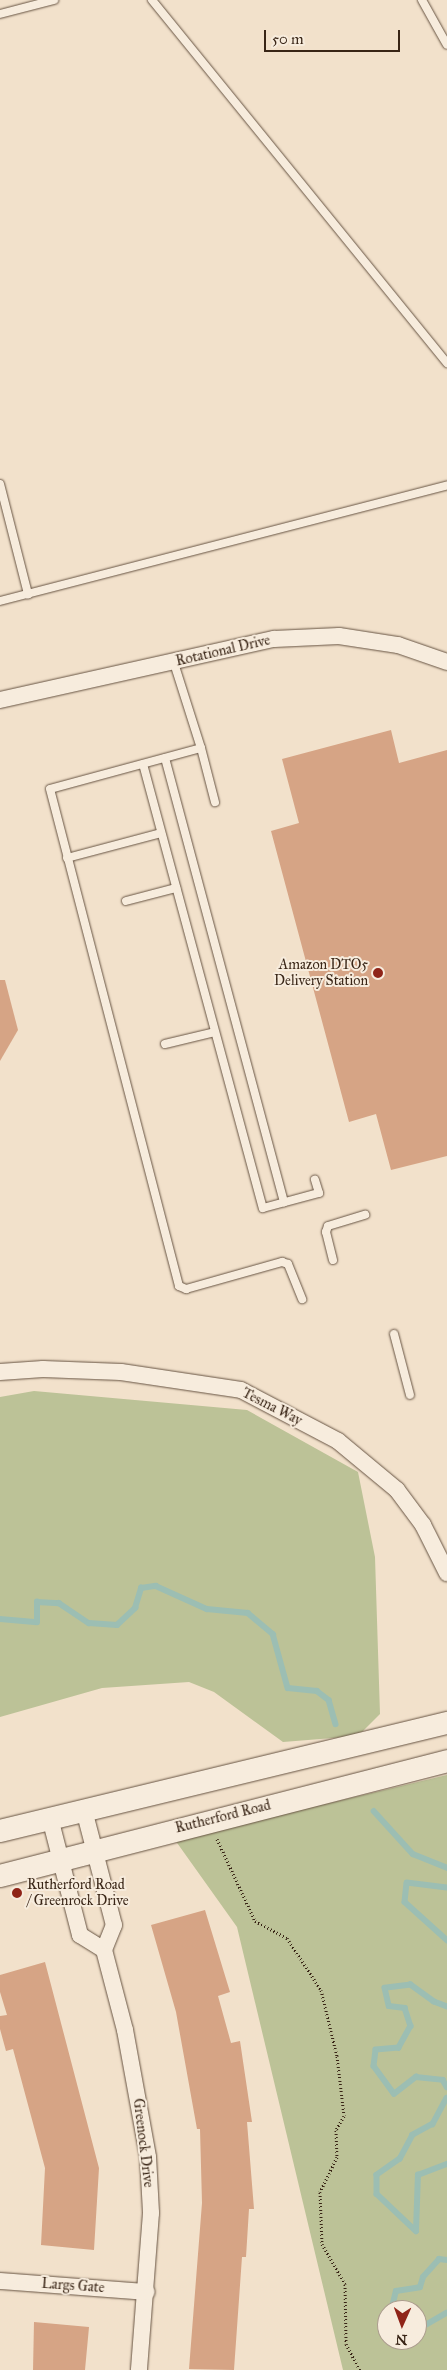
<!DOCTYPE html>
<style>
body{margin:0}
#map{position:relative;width:447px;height:2370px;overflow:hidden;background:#f2e1cb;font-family:"IM FELL Great Primer",serif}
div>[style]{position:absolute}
.green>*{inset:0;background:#bcc297}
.stream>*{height:5.5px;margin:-2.75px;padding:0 2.75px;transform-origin:2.75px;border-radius:2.75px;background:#9cbeb3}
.building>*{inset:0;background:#d6a485}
.path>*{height:3px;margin-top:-1.5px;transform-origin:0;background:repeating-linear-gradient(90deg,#392516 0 1px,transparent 0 3.5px)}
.roads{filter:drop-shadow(0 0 1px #675443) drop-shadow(0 0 1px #675443)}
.lane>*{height:8px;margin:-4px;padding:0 4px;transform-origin:4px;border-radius:4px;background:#f7ecdd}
.street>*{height:16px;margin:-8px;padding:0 8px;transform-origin:8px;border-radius:8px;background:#f7ecdd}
.secondary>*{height:22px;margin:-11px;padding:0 11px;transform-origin:11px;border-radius:11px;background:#f7ecdd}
.dots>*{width:14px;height:14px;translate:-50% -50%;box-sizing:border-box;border:2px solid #f7ecdd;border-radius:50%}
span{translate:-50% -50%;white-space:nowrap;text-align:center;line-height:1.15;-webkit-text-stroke:4px #f7ecdd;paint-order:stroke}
.street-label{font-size:14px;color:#392516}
.poi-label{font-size:14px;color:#392516}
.right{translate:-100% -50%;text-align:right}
.left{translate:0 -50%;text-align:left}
.north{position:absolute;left:377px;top:2300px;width:50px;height:50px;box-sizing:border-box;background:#f7ecdd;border:1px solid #ab9c8d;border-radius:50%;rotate:182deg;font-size:14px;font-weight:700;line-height:20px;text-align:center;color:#392516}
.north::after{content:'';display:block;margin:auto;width:18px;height:22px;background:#8f2418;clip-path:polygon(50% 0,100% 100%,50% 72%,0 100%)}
.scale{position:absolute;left:264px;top:30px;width:136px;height:22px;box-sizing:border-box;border:2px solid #392516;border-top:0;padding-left:6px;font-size:15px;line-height:18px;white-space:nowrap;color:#392516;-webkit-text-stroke:4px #f7ecdd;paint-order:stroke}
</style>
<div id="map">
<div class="green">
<div style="clip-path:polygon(34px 1391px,247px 1410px,358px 1472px,375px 1557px,380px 1714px,358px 1736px,283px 1742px,214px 1692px,189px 1682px,102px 1688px,0 1717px,0 1397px)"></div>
<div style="clip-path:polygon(evenodd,447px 1775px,447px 2370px,343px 2370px,237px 1927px,175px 1840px,447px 1775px,387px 2310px,417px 2310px,417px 2340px,387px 2340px,387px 2310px)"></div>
</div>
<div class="stream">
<div style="left:0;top:1619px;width:37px;rotate:5deg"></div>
<div style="left:37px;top:1622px;width:20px;rotate:-90deg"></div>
<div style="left:37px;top:1602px;width:22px;rotate:3deg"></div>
<div style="left:59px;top:1603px;width:36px;rotate:34deg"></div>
<div style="left:89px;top:1623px;width:28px;rotate:4deg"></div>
<div style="left:117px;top:1625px;width:25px;rotate:-43deg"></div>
<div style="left:135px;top:1608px;width:21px;rotate:-73deg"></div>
<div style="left:141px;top:1588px;width:15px;rotate:-8deg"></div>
<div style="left:156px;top:1586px;width:56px;rotate:24.3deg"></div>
<div style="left:207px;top:1609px;width:41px;rotate:5.6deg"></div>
<div style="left:248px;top:1613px;width:33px;rotate:40deg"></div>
<div style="left:273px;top:1634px;width:56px;rotate:74.5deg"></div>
<div style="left:288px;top:1688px;width:29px;rotate:6deg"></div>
<div style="left:317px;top:1691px;width:15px;rotate:37deg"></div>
<div style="left:329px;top:1700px;width:25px;rotate:74deg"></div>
<div style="left:374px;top:1811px;width:58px;rotate:47.8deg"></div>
<div style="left:413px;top:1854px;width:37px;rotate:22deg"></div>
<div style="left:447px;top:1888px;width:40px;rotate:-172.9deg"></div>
<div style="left:407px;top:1883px;width:19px;rotate:96deg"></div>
<div style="left:405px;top:1902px;width:57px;rotate:42.1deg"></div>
<div style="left:447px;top:2007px;width:14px;rotate:-159deg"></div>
<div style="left:434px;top:2002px;width:29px;rotate:-144deg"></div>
<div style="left:411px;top:1985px;width:26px;rotate:173deg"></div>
<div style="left:385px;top:1988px;width:18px;rotate:77deg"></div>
<div style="left:389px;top:2006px;width:16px;rotate:7deg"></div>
<div style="left:405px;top:2008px;width:19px;rotate:72deg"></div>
<div style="left:411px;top:2026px;width:25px;rotate:119deg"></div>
<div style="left:399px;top:2048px;width:23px;rotate:175deg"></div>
<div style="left:376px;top:2050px;width:16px;rotate:97deg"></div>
<div style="left:374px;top:2066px;width:34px;rotate:54deg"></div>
<div style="left:394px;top:2094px;width:28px;rotate:-38deg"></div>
<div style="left:416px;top:2077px;width:27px;rotate:6deg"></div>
<div style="left:443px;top:2080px;width:8px;rotate:60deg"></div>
<div style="left:447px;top:2098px;width:30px;rotate:118deg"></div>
<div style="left:433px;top:2124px;width:23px;rotate:151deg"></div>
<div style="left:413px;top:2135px;width:27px;rotate:118deg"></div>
<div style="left:400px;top:2159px;width:28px;rotate:145deg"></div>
<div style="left:377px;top:2175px;width:19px;rotate:90deg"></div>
<div style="left:377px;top:2194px;width:54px;rotate:43.5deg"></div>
<div style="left:416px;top:2231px;width:56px;rotate:-88deg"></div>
<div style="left:418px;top:2175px;width:31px;rotate:-21deg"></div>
<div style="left:395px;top:2310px;width:4px;rotate:-135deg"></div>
<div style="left:392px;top:2307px;width:16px;rotate:-76deg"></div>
<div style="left:396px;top:2291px;width:24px;rotate:-9deg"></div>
<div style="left:420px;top:2287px;width:10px;rotate:-73deg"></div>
<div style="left:423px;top:2277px;width:24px;rotate:-48deg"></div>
<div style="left:439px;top:2259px;width:8px;rotate:7deg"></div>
<div style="left:417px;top:2330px;width:34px;rotate:-30deg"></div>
</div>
<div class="building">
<div style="clip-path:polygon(391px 730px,399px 763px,447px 750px,447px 1156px,391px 1170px,376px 1114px,349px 1122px,271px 831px,299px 823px,282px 759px)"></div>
<div style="clip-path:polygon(0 980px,5px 980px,18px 1030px,0 1061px)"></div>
<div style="clip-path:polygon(205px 1910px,230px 1992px,218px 1996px,231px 2043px,240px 2041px,252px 2122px,247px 2122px,254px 2209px,249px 2209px,246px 2257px,242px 2257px,234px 2370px,189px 2369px,202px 2203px,200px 2129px,197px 2129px,176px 2012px,151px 1925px)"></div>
<div style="clip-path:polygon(45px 1962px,99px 2168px,94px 2250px,41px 2245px,45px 2168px,13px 2049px,6px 2051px,0 2029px,0 2016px,7px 2015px,0 1992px,0 1975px)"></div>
<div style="clip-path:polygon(34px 2322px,89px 2327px,85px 2370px,33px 2370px)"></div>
</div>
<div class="path">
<div style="left:217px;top:1839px;width:90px;rotate:65.1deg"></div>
<div style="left:255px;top:1921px;width:36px;rotate:28deg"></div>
<div style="left:287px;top:1938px;width:62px;rotate:56.8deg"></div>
<div style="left:321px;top:1990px;width:68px;rotate:76.4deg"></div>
<div style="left:337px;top:2056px;width:60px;rotate:83.3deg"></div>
<div style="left:344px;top:2116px;width:16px;rotate:120deg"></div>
<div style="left:336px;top:2130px;width:27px;rotate:88deg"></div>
<div style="left:337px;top:2157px;width:39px;rotate:116deg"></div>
<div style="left:320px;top:2192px;width:52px;rotate:87.8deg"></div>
<div style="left:322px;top:2244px;width:46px;rotate:60.1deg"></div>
<div style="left:345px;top:2284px;width:60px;rotate:89deg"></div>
<div style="left:346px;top:2344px;width:30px;rotate:62deg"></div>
</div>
<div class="roads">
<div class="lane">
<div style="left:152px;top:0;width:468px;rotate:50.9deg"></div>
<div style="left:422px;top:0;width:51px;rotate:60.9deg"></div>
<div style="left:0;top:14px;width:56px;rotate:-14.5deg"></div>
<div style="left:0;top:484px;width:114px;rotate:75.7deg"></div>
<div style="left:0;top:601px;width:462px;rotate:-14.5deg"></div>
<div style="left:174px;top:663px;width:89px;rotate:72.4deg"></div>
<div style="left:201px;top:748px;width:156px;rotate:164.8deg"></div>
<div style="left:50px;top:789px;width:513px;rotate:75.45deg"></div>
<div style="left:179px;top:1286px;width:8px;rotate:23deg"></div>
<div style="left:186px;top:1289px;width:100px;rotate:-15.7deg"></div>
<div style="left:282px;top:1262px;width:6px;rotate:18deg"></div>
<div style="left:288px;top:1264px;width:38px;rotate:68deg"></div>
<div style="left:201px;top:748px;width:56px;rotate:75.5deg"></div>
<div style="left:165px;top:758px;width:460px;rotate:75deg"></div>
<div style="left:143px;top:764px;width:460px;rotate:74.9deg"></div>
<div style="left:263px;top:1208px;width:58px;rotate:-15deg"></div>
<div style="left:319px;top:1193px;width:14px;rotate:-107deg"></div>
<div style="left:67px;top:858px;width:97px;rotate:-14.9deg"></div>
<div style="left:126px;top:901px;width:52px;rotate:-14.6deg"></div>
<div style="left:165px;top:1044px;width:51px;rotate:-13.5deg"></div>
<div style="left:333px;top:1260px;width:29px;rotate:-104deg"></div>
<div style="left:326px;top:1232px;width:6px;rotate:-72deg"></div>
<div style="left:328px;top:1226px;width:39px;rotate:-17deg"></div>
<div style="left:394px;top:1334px;width:63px;rotate:75.3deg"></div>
</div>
<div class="street">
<div style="left:0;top:700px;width:281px;rotate:-12.6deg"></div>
<div style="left:274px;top:639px;width:65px;rotate:-2.6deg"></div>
<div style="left:339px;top:636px;width:60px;rotate:8.7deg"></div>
<div style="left:398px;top:645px;width:52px;rotate:19.1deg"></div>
<div style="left:0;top:1372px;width:43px;rotate:-4deg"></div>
<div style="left:43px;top:1369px;width:78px;rotate:2.2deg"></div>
<div style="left:121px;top:1372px;width:121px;rotate:8.5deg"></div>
<div style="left:241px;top:1390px;width:110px;rotate:27.7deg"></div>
<div style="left:338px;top:1441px;width:77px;rotate:39.7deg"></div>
<div style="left:397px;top:1490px;width:44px;rotate:53.4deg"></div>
<div style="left:423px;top:1525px;width:54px;rotate:63.4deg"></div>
<div style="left:84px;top:1810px;width:119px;rotate:75.4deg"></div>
<div style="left:114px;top:1925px;width:27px;rotate:112deg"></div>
<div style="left:104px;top:1950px;width:83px;rotate:75.3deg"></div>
<div style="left:125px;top:2030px;width:129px;rotate:79.7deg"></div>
<div style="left:148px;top:2157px;width:56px;rotate:86.9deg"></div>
<div style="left:151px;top:2213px;width:157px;rotate:94.4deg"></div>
<div style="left:50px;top:1818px;width:121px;rotate:75.6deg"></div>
<div style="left:80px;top:1935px;width:28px;rotate:32deg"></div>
<div style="left:0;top:2281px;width:147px;rotate:4.3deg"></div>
</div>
<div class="secondary">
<div style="left:0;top:1831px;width:460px;rotate:-13.6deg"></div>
<div style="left:0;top:1876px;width:462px;rotate:-14.4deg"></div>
</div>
</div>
<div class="dots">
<div style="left:378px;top:973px;background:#8f2418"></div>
<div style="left:17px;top:1893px;background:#8f2418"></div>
</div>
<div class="street-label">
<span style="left:223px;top:651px;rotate:-13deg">Rotational Drive</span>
<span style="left:272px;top:1407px;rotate:27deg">Tesma Way</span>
<span style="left:223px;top:1817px;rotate:-14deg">Rutherford Road</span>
<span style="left:143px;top:2143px;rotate:83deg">Greenock Drive</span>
<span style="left:73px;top:2286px;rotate:4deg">Largs Gate</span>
</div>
<div class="poi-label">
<span class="right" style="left:368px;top:973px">Amazon DTO5<br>Delivery Station</span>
<span class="left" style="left:27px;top:1893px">Rutherford Road<br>/ Greenrock Drive</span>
</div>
<div class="north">N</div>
<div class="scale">50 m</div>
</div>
